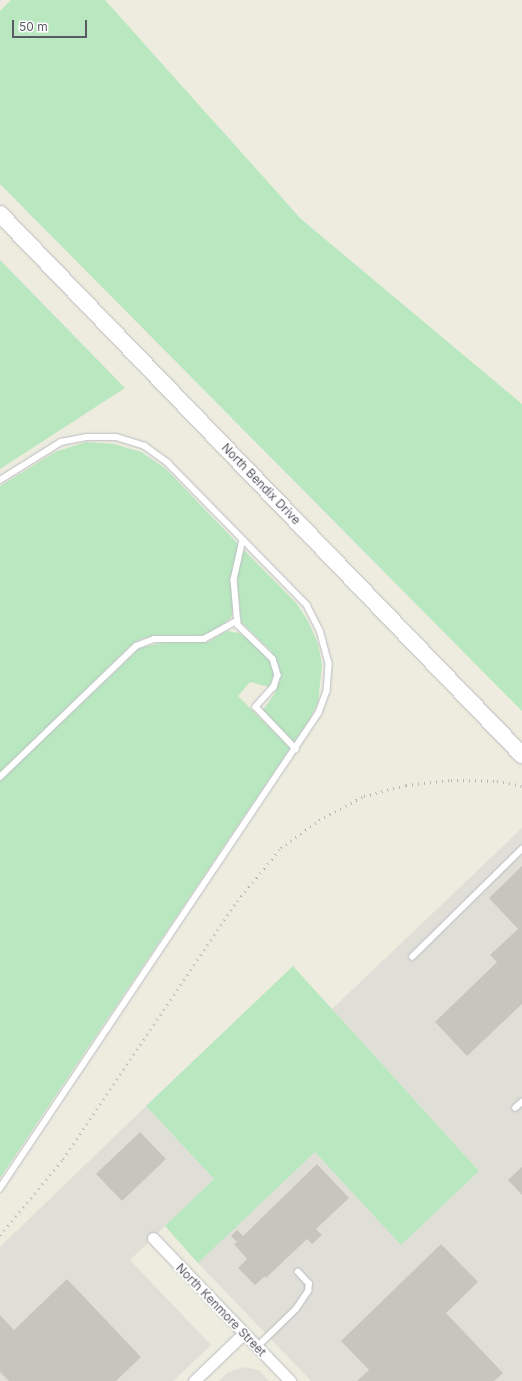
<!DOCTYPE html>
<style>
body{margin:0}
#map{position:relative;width:522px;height:1381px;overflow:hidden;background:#edecdf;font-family:Inter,sans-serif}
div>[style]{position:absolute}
.industrial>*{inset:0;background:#e0dfd7}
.green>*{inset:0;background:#b9e7c0}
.building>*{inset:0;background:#c8c6bc}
.roads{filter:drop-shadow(0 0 1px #babcc2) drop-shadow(0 0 1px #babcc2)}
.lane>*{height:5.5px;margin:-2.75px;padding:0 2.75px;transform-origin:2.75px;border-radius:2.75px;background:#fff}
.street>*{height:11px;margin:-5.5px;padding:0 5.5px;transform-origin:5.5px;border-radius:5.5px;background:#fff}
.secondary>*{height:16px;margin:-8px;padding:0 8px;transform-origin:8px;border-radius:8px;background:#fff}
.rail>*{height:3px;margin-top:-1.5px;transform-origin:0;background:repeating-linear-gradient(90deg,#b4b4b5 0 1px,transparent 0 6px)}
span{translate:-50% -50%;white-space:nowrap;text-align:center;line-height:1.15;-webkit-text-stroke:3.5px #fff;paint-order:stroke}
.street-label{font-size:12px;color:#585b62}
.scale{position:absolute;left:12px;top:20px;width:75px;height:18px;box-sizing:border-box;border:2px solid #585b62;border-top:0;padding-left:5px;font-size:12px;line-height:14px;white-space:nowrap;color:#585b62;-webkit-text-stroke:3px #fff;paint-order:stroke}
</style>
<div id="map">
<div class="industrial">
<div style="clip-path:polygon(522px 828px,522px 1381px,311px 1381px,198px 1263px,315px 1151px,401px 1244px,479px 1171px,332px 1009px)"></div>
<div style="clip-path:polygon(146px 1106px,214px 1179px,130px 1260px,211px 1345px,173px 1381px,0 1381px,0 1247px)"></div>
<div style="clip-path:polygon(243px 1367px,259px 1370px,269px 1381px,219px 1381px,227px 1373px)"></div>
</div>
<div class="green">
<div style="clip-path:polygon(11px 0,105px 0,301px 219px,522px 404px,522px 711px,0 184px,0 11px)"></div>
<div style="clip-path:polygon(0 260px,125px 388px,0 469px)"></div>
<div style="clip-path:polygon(86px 442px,114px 444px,141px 452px,165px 468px,238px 544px,231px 583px,233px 611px,231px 618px,208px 635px,152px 637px,141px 639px,130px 646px,0 773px,0 486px,55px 452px)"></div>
<div style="clip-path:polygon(244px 550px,297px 604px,308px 621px,318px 644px,322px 665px,318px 702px,310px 719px,294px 742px,263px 710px,275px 693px,281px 676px,278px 663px,271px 651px,241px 622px,237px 575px)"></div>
<div style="clip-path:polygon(227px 631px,239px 633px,256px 645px,272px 664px,275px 672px,269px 687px,250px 682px,238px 696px,290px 748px,0 1178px,0 781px,140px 648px,168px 641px,208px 642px)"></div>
<div style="clip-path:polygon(293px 966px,479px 1171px,401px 1245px,315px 1152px,198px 1263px,165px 1226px,214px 1179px,146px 1106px)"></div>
</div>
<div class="building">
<div style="clip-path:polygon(522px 866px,522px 1004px,467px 1056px,435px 1022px,497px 962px,490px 955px,518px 929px,489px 898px)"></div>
<div style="clip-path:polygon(140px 1132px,166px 1159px,122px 1201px,96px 1174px)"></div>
<div style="clip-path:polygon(317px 1164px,349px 1198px,316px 1229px,322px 1235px,312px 1244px,307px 1239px,266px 1278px,265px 1276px,255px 1285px,238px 1268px,247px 1259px,234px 1244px,237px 1242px,231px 1236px,237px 1230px,243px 1236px)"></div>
<div style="clip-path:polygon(522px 1167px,522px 1195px,508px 1180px)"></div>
<div style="clip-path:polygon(441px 1244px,478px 1282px,446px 1313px,503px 1373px,494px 1381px,357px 1381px,369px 1370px,341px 1341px)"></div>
<div style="clip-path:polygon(67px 1279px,141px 1357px,116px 1381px,9px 1381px,0 1372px,0 1315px,14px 1330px)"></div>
</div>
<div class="roads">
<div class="lane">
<div style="left:0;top:480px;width:72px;rotate:-31.9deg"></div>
<div style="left:61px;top:442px;width:25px;rotate:-11deg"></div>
<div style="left:86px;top:437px;width:30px"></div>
<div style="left:116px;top:437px;width:30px;rotate:17deg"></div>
<div style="left:145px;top:446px;width:29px;rotate:36deg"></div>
<div style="left:168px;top:463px;width:199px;rotate:45.6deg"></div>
<div style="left:307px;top:605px;width:28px;rotate:63deg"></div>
<div style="left:320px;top:630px;width:35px;rotate:75deg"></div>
<div style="left:329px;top:664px;width:27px;rotate:94deg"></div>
<div style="left:327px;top:691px;width:23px;rotate:110deg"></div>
<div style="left:319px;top:713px;width:573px;rotate:123.83deg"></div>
<div style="left:243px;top:540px;width:41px;rotate:102.7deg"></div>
<div style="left:234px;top:580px;width:45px;rotate:84.9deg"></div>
<div style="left:238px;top:625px;width:49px;rotate:44.2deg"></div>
<div style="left:273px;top:659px;width:17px;rotate:73deg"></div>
<div style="left:278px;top:675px;width:13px;rotate:108deg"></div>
<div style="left:274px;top:687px;width:27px;rotate:132deg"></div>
<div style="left:256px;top:707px;width:58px;rotate:46.4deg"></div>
<div style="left:0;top:777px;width:189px;rotate:-43.9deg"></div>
<div style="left:136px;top:646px;width:19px;rotate:-21deg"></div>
<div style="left:154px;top:639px;width:50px"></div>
<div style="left:204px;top:639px;width:38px;rotate:-29deg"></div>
<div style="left:412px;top:957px;width:154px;rotate:-44.5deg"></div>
<div style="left:515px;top:1108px;width:9px;rotate:-41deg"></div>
<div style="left:257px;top:1347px;width:54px;rotate:-44.3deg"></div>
<div style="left:296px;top:1309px;width:22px;rotate:-56deg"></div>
<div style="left:308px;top:1291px;width:7px;rotate:-82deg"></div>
<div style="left:309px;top:1284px;width:16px;rotate:-133deg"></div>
</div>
<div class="street">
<div style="left:153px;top:1238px;width:198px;rotate:46.2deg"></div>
<div style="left:194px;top:1381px;width:69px;rotate:-43.8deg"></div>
</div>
<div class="secondary">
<div style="left:0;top:214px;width:752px;rotate:46.02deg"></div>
</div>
</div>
<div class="rail">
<div style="left:0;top:1235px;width:99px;rotate:-50.3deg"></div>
<div style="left:63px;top:1159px;width:311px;rotate:-56deg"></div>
<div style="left:237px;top:901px;width:69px;rotate:-50.3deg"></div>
<div style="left:281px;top:848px;width:47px;rotate:-36.4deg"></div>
<div style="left:319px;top:820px;width:51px;rotate:-28.1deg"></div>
<div style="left:364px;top:796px;width:43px;rotate:-14.7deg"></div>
<div style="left:406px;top:785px;width:45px;rotate:-6.3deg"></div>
<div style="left:451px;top:780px;width:46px;rotate:1.2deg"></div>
<div style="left:497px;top:781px;width:25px;rotate:11deg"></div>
</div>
<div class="street-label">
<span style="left:261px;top:484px;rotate:46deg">North Bendix Drive</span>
<span style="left:221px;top:1310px;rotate:46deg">North Kenmore Street</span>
</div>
<div class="scale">50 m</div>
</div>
